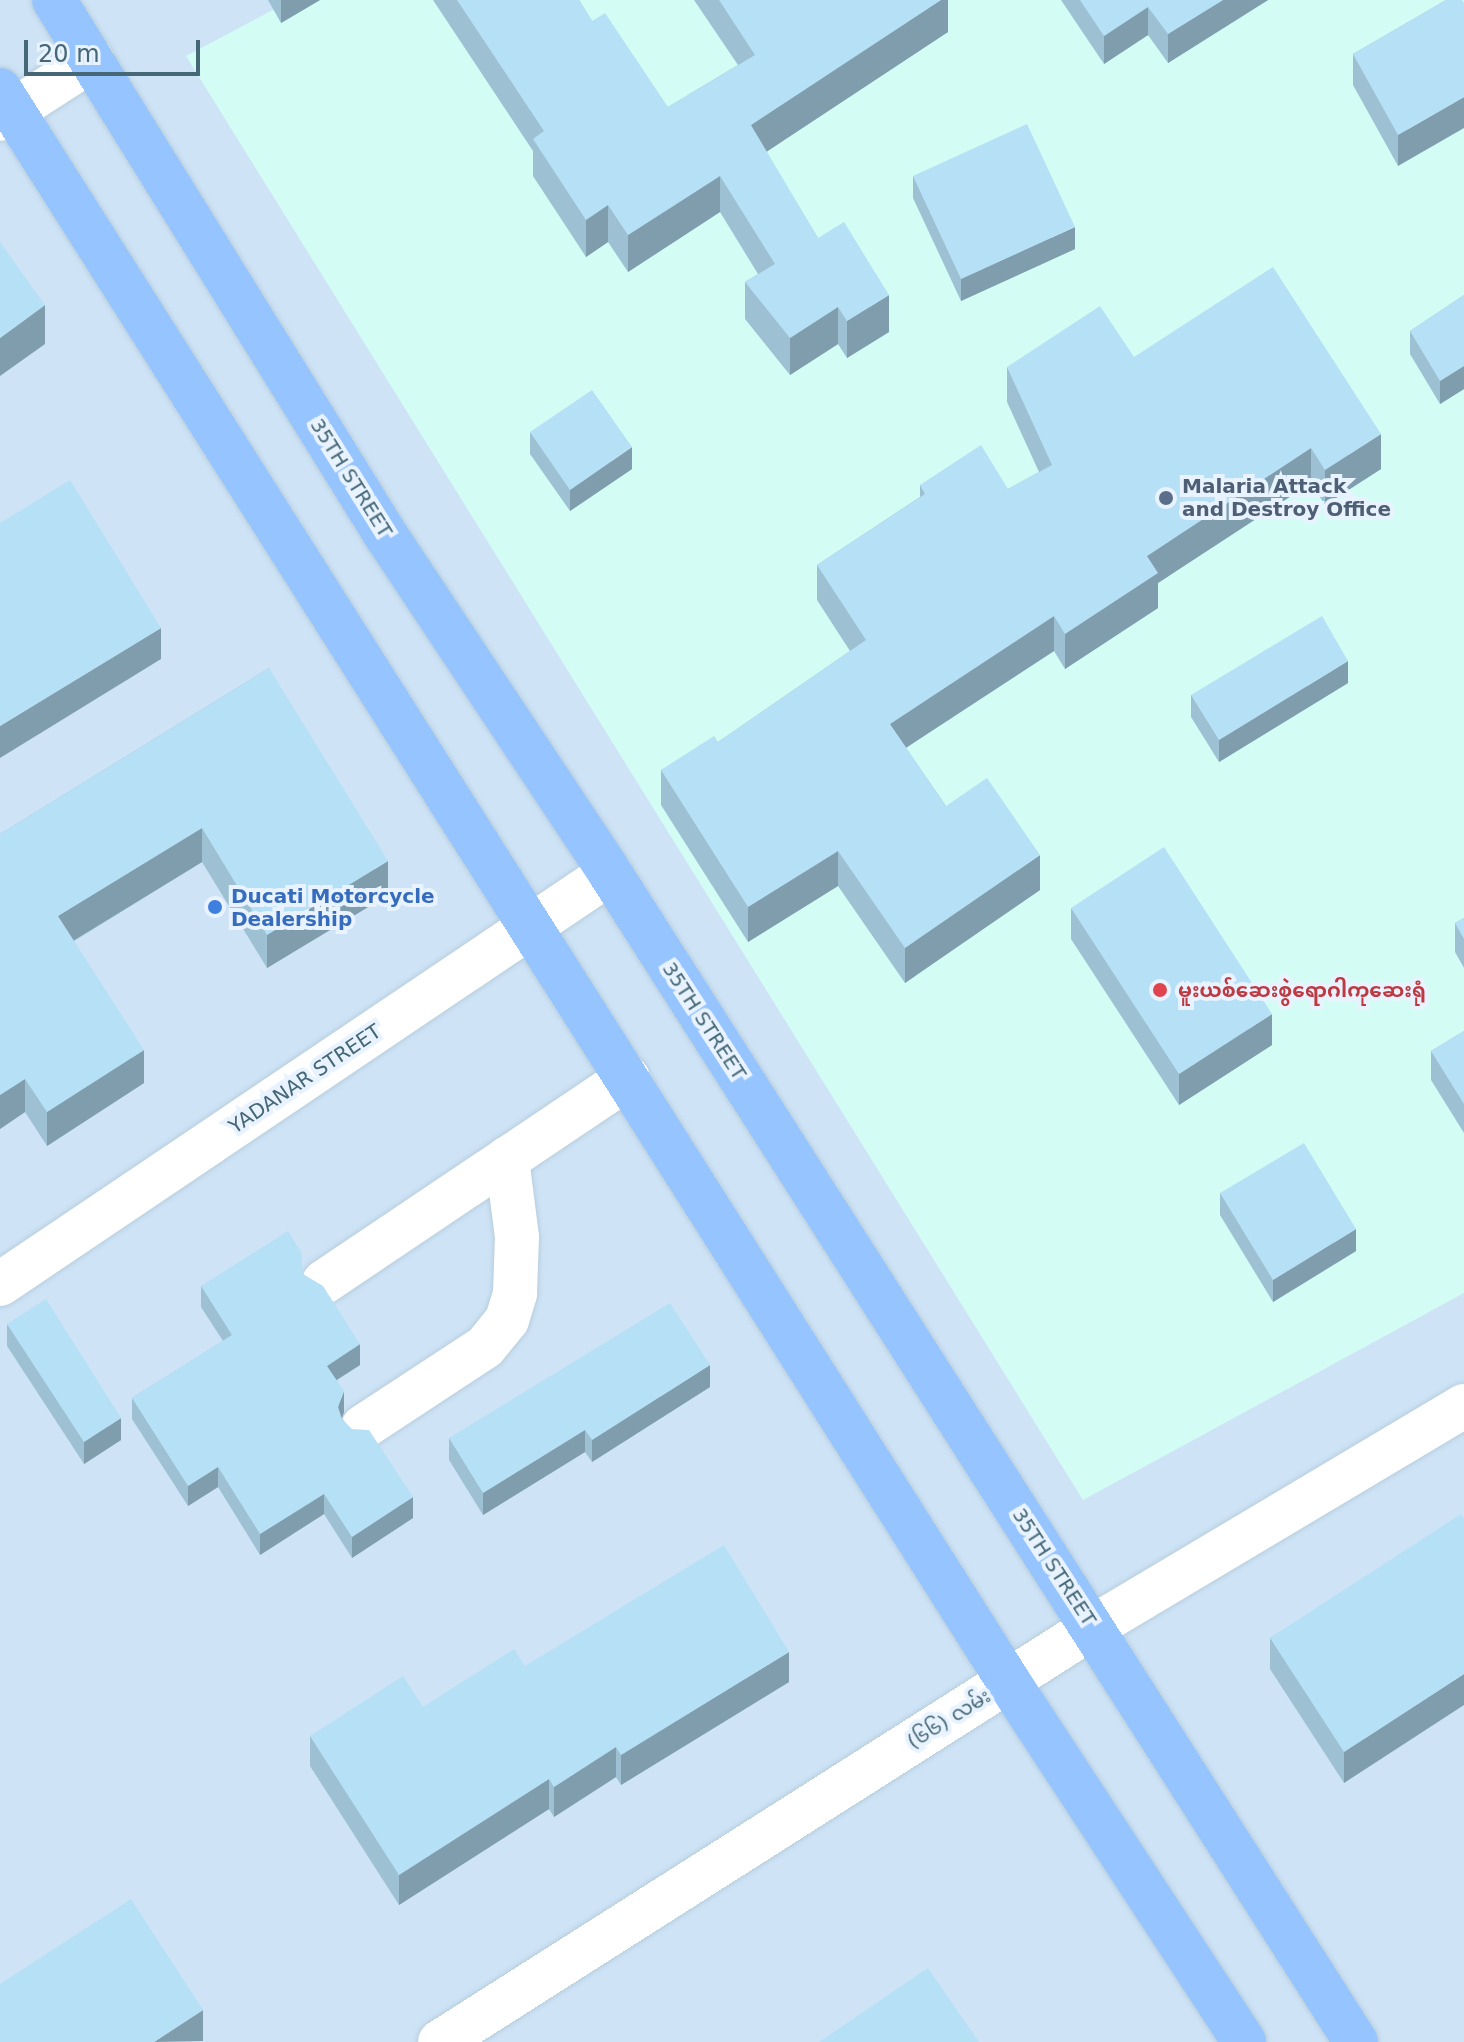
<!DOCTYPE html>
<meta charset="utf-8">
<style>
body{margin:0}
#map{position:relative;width:1464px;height:2042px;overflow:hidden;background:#e1eefe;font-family:"DejaVu Sans","Noto Sans Myanmar",sans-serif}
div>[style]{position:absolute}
.residential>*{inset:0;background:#cee3f6}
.medical>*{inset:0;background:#d3fcf4}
.roads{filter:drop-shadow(0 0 2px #b7cedd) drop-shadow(0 0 2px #b7cedd)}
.street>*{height:44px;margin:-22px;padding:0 22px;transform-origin:22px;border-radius:22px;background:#fff}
.secondary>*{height:44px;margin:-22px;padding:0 22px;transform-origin:22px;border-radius:22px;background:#fff}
.primary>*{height:44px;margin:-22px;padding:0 22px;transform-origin:22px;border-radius:22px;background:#96c4ff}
.wall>*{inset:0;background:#9dc1d3}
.shaded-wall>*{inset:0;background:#7f9dac}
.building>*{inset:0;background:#b6e0f5}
.dots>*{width:22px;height:22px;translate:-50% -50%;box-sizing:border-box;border:4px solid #e8f3ff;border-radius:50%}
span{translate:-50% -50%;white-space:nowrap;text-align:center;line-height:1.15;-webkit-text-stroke:8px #e8f3ff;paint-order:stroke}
.street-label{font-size:20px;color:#466876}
.service-label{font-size:20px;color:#4e5e75;font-weight:700}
.left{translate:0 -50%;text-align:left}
.shop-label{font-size:20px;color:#366cbe;font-weight:700}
.health-label{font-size:20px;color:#be3a42;font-weight:700}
.scale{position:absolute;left:24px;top:40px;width:176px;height:36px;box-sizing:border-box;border:4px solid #466876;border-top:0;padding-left:10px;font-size:24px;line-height:28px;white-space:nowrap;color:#466876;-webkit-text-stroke:6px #e8f3ff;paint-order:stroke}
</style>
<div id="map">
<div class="residential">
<div style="clip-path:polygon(0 0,1464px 0,1464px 2042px,0 2042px)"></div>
</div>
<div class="medical">
<div style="clip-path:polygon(292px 0,1464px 0,1464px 1293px,1083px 1500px,186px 56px)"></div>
</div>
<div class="roads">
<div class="street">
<div style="left:0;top:119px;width:109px;rotate:-32.7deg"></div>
<div style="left:324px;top:1282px;width:366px;rotate:-33.9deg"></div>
<div style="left:0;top:1284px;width:736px;rotate:-33.97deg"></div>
<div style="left:363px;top:1427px;width:146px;rotate:-33.3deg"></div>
<div style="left:485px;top:1347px;width:35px;rotate:-51deg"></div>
<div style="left:507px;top:1320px;width:28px;rotate:-73deg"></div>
<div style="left:515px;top:1293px;width:56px;rotate:-88deg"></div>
<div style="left:517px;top:1237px;width:79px;rotate:-97.3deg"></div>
</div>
<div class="secondary">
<div style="left:440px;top:2042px;width:774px;rotate:-32.44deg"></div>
<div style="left:1093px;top:1627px;width:432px;rotate:-30.8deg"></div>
</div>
<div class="primary">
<div style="left:54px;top:0;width:632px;rotate:58.2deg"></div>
<div style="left:387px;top:537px;width:403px;rotate:56.4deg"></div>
<div style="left:610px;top:873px;width:1387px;rotate:57.46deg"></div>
<div style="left:0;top:90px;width:1883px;rotate:57.64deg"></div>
<div style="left:1008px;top:1681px;width:431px;rotate:56.8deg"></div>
</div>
</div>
<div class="wall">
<div style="clip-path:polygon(268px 0,320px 0,281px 23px)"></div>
<div style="clip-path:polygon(433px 0,579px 0,592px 21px,668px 107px,738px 65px,694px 0,948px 0,948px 32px,766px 152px,818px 238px,889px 332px,847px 358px,838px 344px,790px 375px,745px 319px,745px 282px,758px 274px,720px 212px,628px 272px,608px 242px,586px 257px,533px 176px,533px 151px)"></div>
<div style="clip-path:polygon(1061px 0,1268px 0,1168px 63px,1148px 35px,1104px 64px)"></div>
<div style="clip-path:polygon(1446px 0,1398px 166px,1353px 85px,1353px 54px)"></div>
<div style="clip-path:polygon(913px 176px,1075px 249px,961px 301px,913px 198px)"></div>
<div style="clip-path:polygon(1464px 295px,1464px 389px,1440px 404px,1410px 354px,1410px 331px)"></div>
<div style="clip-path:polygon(1134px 357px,1381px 469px,1325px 505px,1311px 483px,1158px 583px,1158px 608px,1065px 669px,1054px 651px,906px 748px,946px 806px,1040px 890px,905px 983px,838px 886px,748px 942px,661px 805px,661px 770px,718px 742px,850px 651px,817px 600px,817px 565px,920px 497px,920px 485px,1008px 489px,1039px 472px,1007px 402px,1007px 367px)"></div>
<div style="clip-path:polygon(530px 432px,632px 469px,570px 511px,530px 454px)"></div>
<div style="clip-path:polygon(269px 668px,388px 895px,267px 968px,202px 862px,74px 941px,144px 1083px,47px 1146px,25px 1112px,0 1129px,0 834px)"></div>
<div style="clip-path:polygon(1348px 683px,1219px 762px,1191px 717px,1191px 695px)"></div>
<div style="clip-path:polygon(1071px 908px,1272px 1045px,1179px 1105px,1071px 939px)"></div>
<div style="clip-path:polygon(1464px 918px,1464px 968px,1455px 952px,1455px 923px)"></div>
<div style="clip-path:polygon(1464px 1031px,1464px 1133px,1431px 1080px,1431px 1051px)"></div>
<div style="clip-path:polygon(1220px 1193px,1356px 1251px,1273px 1302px,1220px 1215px)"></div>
<div style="clip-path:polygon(303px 1274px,360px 1365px,337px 1380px,344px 1412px,342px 1418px,413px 1518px,352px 1558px,324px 1514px,260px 1555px,218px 1487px,188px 1506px,132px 1419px,132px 1398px,223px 1341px,201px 1307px,201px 1286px)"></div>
<div style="clip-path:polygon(7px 1324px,121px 1440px,84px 1464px,7px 1346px)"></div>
<div style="clip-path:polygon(710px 1387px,592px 1462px,585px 1452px,483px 1515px,449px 1460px,449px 1438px)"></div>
<div style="clip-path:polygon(1464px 1519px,1344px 1783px,1270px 1669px,1270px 1638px)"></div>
<div style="clip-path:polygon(525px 1666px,789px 1682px,621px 1785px,616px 1777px,554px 1817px,549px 1809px,399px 1905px,310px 1766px,310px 1736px,423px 1707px)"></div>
</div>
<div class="shaded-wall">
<div style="clip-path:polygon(281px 0,320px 0,281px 23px)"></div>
<div style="clip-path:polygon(941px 0,948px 0,948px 32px,751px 162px,751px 125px)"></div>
<div style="clip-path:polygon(1223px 0,1268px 0,1168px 63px,1168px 34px)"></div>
<div style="clip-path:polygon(1148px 7px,1148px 35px,1104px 64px,1104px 36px)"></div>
<div style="clip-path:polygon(1464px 97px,1464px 128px,1398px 166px,1398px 135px)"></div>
<div style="clip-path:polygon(720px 176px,720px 212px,628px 272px,628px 235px)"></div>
<div style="clip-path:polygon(608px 205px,608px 242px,586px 257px,586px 220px)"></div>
<div style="clip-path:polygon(1075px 227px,1075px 249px,961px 301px,961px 279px)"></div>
<div style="clip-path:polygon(889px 295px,889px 332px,847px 358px,847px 321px)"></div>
<div style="clip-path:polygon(45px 305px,45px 344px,0 376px,0 338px)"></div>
<div style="clip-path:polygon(838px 307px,838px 344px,790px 375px,790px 338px)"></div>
<div style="clip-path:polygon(1464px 366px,1464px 389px,1440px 404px,1440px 381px)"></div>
<div style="clip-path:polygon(1381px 434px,1381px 469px,1325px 505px,1325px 470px)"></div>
<div style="clip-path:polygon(632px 447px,632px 469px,570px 511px,570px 490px)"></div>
<div style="clip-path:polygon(1311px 448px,1311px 483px,1158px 583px,1158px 608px,1065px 669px,1065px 634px,1147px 556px)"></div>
<div style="clip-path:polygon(1054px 616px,1054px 651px,890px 758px,890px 724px)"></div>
<div style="clip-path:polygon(161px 628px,161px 659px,0 758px,0 726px)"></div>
<div style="clip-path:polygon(1348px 661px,1348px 683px,1219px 762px,1219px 740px)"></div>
<div style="clip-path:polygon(202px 828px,202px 862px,58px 950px,58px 916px)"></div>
<div style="clip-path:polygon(838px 851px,838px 886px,748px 942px,748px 907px)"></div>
<div style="clip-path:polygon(1040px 855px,1040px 890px,905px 983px,905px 948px)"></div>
<div style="clip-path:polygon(388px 861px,388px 895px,267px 968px,267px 935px)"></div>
<div style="clip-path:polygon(1272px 1014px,1272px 1045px,1179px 1105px,1179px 1074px)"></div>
<div style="clip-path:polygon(144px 1050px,144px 1083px,47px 1146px,47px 1112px)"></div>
<div style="clip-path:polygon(25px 1079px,25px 1112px,0 1129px,0 1095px)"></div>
<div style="clip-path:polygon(1356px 1229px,1356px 1251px,1273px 1302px,1273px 1280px)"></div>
<div style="clip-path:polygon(360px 1344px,360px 1365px,327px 1386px,327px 1366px)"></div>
<div style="clip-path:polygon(710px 1365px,710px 1387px,592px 1462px,592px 1440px)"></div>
<div style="clip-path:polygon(344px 1391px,344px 1412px,338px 1428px,338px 1407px)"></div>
<div style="clip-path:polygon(121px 1418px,121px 1440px,84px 1464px,84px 1442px)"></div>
<div style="clip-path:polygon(585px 1430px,585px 1452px,483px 1515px,483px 1493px)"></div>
<div style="clip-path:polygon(218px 1467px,218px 1487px,188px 1506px,188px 1486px)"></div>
<div style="clip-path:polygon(324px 1494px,324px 1514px,260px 1555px,260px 1534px)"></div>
<div style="clip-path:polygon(413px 1497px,413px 1518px,352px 1558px,352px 1537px)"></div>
<div style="clip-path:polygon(789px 1652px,789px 1682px,621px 1785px,621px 1755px)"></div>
<div style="clip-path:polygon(1464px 1674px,1464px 1705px,1344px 1783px,1344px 1752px)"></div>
<div style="clip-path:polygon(616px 1747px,616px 1777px,554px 1817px,554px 1787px)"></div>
<div style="clip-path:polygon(549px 1779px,549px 1809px,399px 1905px,399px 1875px)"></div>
<div style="clip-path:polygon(203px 2010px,203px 2041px,154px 2042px)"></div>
</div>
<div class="building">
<div style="clip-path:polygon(457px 0,579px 0,592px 21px,605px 13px,668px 107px,755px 55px,719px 0,941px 0,751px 125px,818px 238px,844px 222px,889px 295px,847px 321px,838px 307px,790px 338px,745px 282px,775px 264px,720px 176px,628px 235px,608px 205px,586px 220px,533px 139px,544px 131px)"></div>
<div style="clip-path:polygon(1080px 0,1223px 0,1168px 34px,1148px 7px,1104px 36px)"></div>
<div style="clip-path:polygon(1446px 0,1462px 0,1464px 3px,1464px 97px,1398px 135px,1353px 54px)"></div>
<div style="clip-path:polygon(1027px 124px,1075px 227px,961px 279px,913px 176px)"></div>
<div style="clip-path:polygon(0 242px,45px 305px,0 338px)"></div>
<div style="clip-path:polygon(1273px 267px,1381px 434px,1325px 470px,1311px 448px,1147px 556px,1158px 573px,1065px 634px,1054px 616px,890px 724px,946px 806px,987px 778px,1040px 855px,905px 948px,838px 851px,748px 907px,661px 770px,714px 736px,718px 742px,866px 640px,817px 565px,925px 494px,920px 485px,981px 445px,1008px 489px,1052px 465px,1007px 367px,1100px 306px,1134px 357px)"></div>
<div style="clip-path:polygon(1464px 295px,1464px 366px,1440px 381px,1410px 331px)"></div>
<div style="clip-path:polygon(592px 390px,632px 447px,570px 490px,530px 432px)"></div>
<div style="clip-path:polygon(70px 480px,161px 628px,0 726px,0 523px)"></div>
<div style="clip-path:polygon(1322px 616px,1348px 661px,1219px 740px,1191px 695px)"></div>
<div style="clip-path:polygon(269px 668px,388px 861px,267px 935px,202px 828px,58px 916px,144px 1050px,47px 1112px,25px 1079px,0 1095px,0 834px)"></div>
<div style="clip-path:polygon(1164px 847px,1272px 1014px,1179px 1074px,1071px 908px)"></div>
<div style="clip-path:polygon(1464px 918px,1464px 939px,1455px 923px)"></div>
<div style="clip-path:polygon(1464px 1031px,1464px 1104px,1431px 1051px)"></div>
<div style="clip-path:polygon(1304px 1143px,1356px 1229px,1273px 1280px,1220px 1193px)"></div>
<div style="clip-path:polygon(288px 1231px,301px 1252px,303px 1274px,323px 1286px,360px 1344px,327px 1366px,344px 1391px,338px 1407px,342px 1419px,352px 1429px,369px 1430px,413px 1497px,352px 1537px,324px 1494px,260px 1534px,218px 1467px,188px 1486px,132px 1398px,232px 1335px,201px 1286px)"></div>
<div style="clip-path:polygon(46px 1299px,121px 1418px,84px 1442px,7px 1324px)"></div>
<div style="clip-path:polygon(670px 1303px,710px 1365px,592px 1440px,585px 1430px,483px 1493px,449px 1438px)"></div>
<div style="clip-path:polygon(1461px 1514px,1464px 1519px,1464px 1674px,1344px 1752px,1270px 1638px)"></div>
<div style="clip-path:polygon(724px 1545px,789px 1652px,621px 1755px,616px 1747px,554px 1787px,549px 1779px,399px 1875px,310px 1736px,403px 1676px,423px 1707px,514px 1649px,525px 1666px)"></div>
<div style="clip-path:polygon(131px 1899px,203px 2010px,154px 2042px,0 2042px,0 1984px)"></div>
<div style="clip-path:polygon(928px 1968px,979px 2042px,819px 2042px)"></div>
</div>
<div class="dots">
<div style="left:1166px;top:498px;background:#5c6f8a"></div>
<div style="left:215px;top:907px;background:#3f7fe0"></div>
<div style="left:1160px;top:990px;background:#e0444e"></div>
</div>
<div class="street-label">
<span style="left:351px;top:478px;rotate:58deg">35TH STREET</span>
<span style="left:704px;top:1021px;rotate:57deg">35TH STREET</span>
<span style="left:305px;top:1079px;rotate:-34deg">YADANAR STREET</span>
<span style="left:1054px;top:1567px;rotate:57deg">35TH STREET</span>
<span style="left:949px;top:1719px;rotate:-32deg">(၆၆) လမ်း</span>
</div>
<div class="service-label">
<span class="left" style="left:1182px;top:498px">Malaria Attack<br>and Destroy Office</span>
</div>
<div class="shop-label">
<span class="left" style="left:231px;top:908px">Ducati Motorcycle<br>Dealership</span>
</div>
<div class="health-label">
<span class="left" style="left:1178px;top:990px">မူးယစ်ဆေးစွဲရောဂါကုဆေးရုံ</span>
</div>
<div class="scale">20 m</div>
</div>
